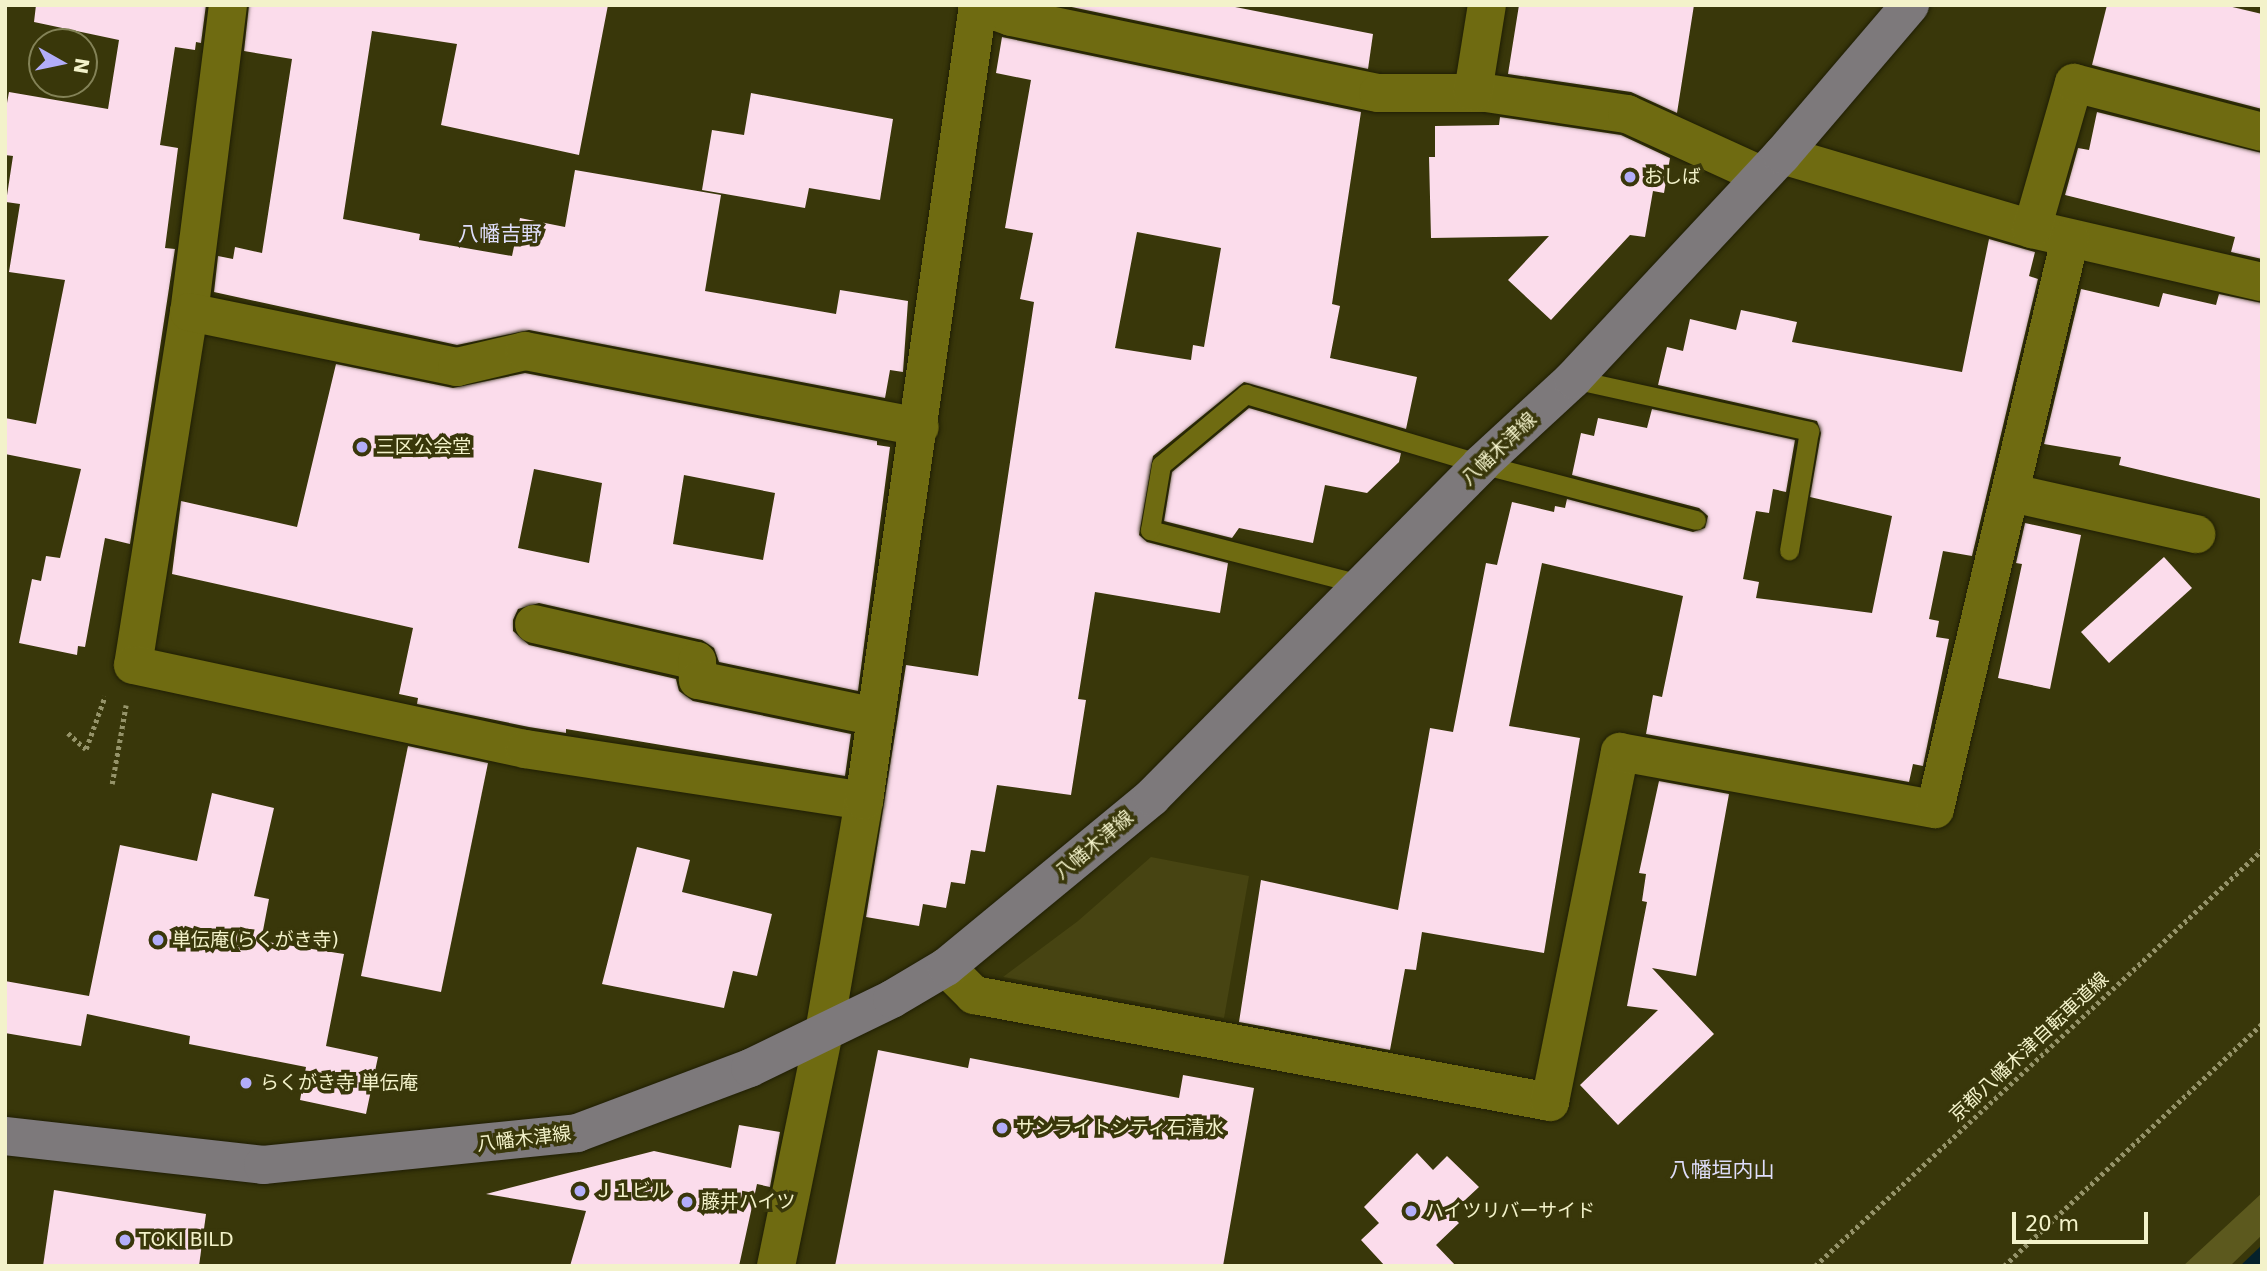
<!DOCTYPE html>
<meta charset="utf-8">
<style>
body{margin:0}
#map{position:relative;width:2267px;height:1271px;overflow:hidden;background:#39370a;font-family:"DejaVu Sans","Noto Sans JP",sans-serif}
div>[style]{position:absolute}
.built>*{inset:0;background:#474412}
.green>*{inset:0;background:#5c591e}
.water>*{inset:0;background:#05212b}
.building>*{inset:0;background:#fbdceb}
.path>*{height:4.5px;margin-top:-2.25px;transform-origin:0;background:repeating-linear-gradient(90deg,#959369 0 3.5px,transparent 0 7px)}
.roads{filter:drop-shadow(0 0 2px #1f1e04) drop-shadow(0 0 2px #1f1e04)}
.service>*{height:19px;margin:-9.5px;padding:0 9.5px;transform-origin:9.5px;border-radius:9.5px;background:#6f6b11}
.minor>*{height:38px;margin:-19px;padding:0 19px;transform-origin:19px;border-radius:19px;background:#6f6b11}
.primary>*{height:38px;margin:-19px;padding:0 19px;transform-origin:19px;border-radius:19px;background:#7d797b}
.dots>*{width:19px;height:19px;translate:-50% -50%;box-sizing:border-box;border:4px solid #39370a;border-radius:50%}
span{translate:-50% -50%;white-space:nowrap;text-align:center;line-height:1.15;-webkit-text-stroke:7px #39370a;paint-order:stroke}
.poi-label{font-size:19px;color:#f3f2ca}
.left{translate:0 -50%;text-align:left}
.street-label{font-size:19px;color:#f3f2ca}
.neighbourhood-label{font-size:21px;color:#deddfa}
.frame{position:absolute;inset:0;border:7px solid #f3f2ca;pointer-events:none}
.north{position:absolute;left:28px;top:28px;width:70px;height:70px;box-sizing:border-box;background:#39370a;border:2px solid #838257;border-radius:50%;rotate:99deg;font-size:19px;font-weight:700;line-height:28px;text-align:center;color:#f3f2ca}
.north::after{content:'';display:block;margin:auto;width:24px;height:32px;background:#b2adf9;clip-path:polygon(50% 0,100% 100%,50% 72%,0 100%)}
.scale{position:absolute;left:2012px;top:1212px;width:136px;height:32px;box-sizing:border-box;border:4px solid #f3f2ca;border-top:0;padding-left:9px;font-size:21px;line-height:24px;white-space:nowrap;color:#f3f2ca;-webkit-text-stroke:5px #39370a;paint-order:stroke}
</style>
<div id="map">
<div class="built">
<div style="clip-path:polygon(1151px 857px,1249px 876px,1224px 1018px,1003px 977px,1078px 921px)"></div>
</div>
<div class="green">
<div style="clip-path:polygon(2262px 1193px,2262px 1235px,2230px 1266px,2183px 1266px)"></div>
</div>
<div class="water">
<div style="clip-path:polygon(2262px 1245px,2262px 1266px,2240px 1266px)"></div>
</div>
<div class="building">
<div style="clip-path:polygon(36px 5px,206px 5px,201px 43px,196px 42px,195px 50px,175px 47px,160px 145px,178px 148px,165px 248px,175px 249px,130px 544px,105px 538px,85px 647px,78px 646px,77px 655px,19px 643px,32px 579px,41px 581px,46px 556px,60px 558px,81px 469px,5px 454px,5px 418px,36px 424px,65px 280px,9px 272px,20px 204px,6px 202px,13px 156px,5px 155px,5px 114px,9px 92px,108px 109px,119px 40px,34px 22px)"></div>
<div style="clip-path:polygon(249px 5px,608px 5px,579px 155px,441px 125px,457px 44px,372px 31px,343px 219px,420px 234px,419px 240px,512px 256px,520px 218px,565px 227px,575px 170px,721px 195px,705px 291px,836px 314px,840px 290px,908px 301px,903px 372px,890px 370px,885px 398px,529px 330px,457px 345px,214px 292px,218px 256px,233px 259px,235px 247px,262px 253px,292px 59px,244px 51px)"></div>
<div style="clip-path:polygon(1062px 5px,1225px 5px,1373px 34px,1368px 69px)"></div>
<div style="clip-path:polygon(1519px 5px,1694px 5px,1677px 113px,1631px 92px,1508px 74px)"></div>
<div style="clip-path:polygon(2107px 5px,2224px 5px,2262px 14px,2262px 109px,2092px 65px)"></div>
<div style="clip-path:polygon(evenodd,1002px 37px,1361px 112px,1332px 304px,1340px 306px,1330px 358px,1417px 377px,1406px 429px,1244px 382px,1153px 456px,1139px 535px,1147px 542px,1228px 563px,1220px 613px,1095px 592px,1078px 699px,1086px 700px,1071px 795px,997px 785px,985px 852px,971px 850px,965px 884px,951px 882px,946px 908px,923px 904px,919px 926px,866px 917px,906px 665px,978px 676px,1034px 302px,1020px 299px,1033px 233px,1005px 228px,1031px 80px,996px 73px,1002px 37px,1137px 232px,1221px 248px,1204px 347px,1193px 345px,1191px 360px,1115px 348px,1137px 232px)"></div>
<div style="clip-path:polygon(751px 93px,893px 119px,880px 200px,809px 188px,805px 208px,702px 190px,712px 130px,744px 135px)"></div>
<div style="clip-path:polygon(2097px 112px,2262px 153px,2262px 259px,2231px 252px,2235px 237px,2065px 195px,2078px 148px,2089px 150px)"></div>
<div style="clip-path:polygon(1500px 117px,1621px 135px,1670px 158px,1664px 193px,1653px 191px,1645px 237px,1630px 235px,1551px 320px,1508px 280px,1549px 236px,1431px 238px,1429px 157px,1435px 157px,1435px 126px,1499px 125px)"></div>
<div style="clip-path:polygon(1989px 239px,2035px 252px,2029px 276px,2038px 279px,1972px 556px,1943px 551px,1929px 619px,1939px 621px,1936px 637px,1949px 639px,1923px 766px,1913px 764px,1909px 782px,1646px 734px,1653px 695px,1662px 697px,1683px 596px,1542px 563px,1509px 726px,1580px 738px,1544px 953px,1422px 932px,1416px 970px,1405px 969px,1390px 1050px,1239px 1022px,1261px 880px,1398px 910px,1430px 728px,1453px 732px,1486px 563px,1497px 565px,1512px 502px,1554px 512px,1555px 506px,1565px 508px,1567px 499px,1693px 532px,1705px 528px,1708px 516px,1699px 508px,1572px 475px,1581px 433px,1594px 436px,1598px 418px,1647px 428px,1652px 409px,1795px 440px,1786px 492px,1773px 489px,1769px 513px,1756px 511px,1743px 579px,1759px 582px,1756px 598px,1872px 613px,1892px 516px,1810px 497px,1821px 433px,1817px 421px,1658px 385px,1667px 347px,1683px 351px,1690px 319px,1736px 330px,1741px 310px,1797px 322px,1792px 342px,1962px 372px)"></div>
<div style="clip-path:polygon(2081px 289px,2159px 307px,2163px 293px,2216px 305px,2219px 294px,2262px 303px,2262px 499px,2119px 465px,2121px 457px,2044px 444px)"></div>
<div style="clip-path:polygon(evenodd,336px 364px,453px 388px,525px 373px,877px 441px,877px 445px,890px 447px,858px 691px,719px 662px,714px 648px,702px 640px,539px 603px,518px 609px,513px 620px,513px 631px,529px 645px,676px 679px,679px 691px,693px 701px,851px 734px,845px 776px,566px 729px,566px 733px,529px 727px,417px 704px,418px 698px,399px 694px,413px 628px,172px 574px,181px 501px,297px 527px,336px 364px,534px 469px,602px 483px,589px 563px,518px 548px,534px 469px,336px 364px,684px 475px,775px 493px,763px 560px,673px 544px,684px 475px)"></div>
<div style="clip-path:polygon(1249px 408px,1401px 453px,1399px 462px,1367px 493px,1325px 485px,1313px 543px,1239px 528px,1232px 538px,1164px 521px,1172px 472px)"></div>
<div style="clip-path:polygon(2025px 523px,2081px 535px,2050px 689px,1998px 678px,2022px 564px,2016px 563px)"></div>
<div style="clip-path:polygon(2164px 557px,2192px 588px,2109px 663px,2081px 632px)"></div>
<div style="clip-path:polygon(408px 746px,488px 763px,441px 992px,361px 976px)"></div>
<div style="clip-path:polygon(1659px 781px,1729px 794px,1696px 976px,1652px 968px,1714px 1034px,1618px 1125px,1580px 1085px,1658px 1010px,1627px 1006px,1647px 902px,1642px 901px,1646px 874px,1639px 873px)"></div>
<div style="clip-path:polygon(212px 793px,274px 808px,254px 896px,269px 899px,261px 941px,344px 954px,326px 1046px,378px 1057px,366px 1114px,300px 1100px,306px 1067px,189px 1044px,190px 1036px,87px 1014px,81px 1046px,5px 1033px,5px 981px,89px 996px,120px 845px,197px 861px)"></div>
<div style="clip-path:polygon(637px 847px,690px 860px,682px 892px,772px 914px,757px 976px,733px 971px,724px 1008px,602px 984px)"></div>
<div style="clip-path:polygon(878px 1050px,968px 1068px,970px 1058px,1179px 1098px,1183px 1075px,1254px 1088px,1223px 1266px,835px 1266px)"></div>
<div style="clip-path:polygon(739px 1125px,780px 1132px,770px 1187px,757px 1184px,739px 1266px,570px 1266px,586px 1211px,486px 1194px,654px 1151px,731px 1168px)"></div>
<div style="clip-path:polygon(1417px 1153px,1433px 1170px,1447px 1156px,1479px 1187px,1450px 1214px,1459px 1223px,1436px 1245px,1456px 1266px,1385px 1266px,1361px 1240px,1379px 1223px,1364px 1207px)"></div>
<div style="clip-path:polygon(54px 1190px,206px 1214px,199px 1266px,43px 1266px)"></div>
</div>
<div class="path">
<div style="left:68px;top:733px;width:24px;rotate:42deg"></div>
<div style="left:86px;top:749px;width:56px;rotate:-70.3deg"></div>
<div style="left:112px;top:784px;width:80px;rotate:-80deg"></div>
<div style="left:1815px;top:1266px;width:611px;rotate:-42.94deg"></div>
<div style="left:2004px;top:1266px;width:354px;rotate:-43.2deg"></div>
</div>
<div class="roads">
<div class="service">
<div style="left:1573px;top:379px;width:242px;rotate:12.4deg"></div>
<div style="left:1809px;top:431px;width:121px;rotate:99.5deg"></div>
<div style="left:1364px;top:585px;width:221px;rotate:-165.6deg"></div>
<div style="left:1150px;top:530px;width:66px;rotate:-80.4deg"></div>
<div style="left:1161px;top:465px;width:111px;rotate:-39.9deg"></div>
<div style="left:1246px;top:394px;width:245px;rotate:16.6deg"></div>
<div style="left:1481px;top:464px;width:222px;rotate:14.6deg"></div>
</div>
<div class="minor">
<div style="left:228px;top:5px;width:309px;rotate:97.2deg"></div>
<div style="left:189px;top:312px;width:357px;rotate:99deg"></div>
<div style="left:133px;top:665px;width:401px;rotate:12.1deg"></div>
<div style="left:525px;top:749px;width:343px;rotate:8.7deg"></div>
<div style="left:978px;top:5px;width:35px;rotate:20deg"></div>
<div style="left:1011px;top:17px;width:375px;rotate:11.7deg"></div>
<div style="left:1378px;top:93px;width:108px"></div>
<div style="left:1486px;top:93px;width:143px;rotate:8.5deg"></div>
<div style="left:1627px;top:114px;width:147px;rotate:24.5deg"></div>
<div style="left:1473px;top:92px;width:88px;rotate:-80.9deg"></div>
<div style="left:1782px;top:155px;width:261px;rotate:16.5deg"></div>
<div style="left:2032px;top:229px;width:236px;rotate:13deg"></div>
<div style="left:2032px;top:229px;width:152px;rotate:-74deg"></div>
<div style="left:2074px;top:83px;width:194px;rotate:14.6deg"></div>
<div style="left:189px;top:312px;width:274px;rotate:11.6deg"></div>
<div style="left:457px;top:367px;width:70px;rotate:-13.2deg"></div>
<div style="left:525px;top:351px;width:402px;rotate:10.9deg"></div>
<div style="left:2012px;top:493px;width:189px;rotate:12.6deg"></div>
<div style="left:534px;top:624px;width:167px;rotate:12.8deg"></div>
<div style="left:697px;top:661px;width:19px;rotate:87deg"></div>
<div style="left:698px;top:680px;width:182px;rotate:11.7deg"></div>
<div style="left:946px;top:967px;width:40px;rotate:45deg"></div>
<div style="left:974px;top:995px;width:586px;rotate:10.52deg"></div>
<div style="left:1550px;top:1102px;width:357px;rotate:-78.7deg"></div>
<div style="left:1620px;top:752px;width:320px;rotate:10.3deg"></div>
<div style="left:1935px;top:809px;width:586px;rotate:-76.68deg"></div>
<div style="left:776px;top:1266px;width:239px;rotate:-78.4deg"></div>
<div style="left:824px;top:1032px;width:234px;rotate:-80.2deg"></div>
<div style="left:864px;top:801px;width:804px;rotate:-81.85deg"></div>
</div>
<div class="primary">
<div style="left:5px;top:1136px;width:260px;rotate:6.4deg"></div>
<div style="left:263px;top:1165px;width:316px;rotate:-5.8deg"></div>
<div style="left:577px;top:1133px;width:185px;rotate:-20.6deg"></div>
<div style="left:750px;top:1068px;width:158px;rotate:-25.9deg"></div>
<div style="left:892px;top:999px;width:63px;rotate:-30.7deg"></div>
<div style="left:946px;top:967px;width:267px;rotate:-39.5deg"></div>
<div style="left:1152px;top:797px;width:468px;rotate:-45.3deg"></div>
<div style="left:1481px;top:464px;width:125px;rotate:-42.7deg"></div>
<div style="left:1573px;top:379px;width:306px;rotate:-47deg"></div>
<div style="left:1782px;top:155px;width:197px;rotate:-49.5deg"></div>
</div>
</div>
<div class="dots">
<div style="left:1630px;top:177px;background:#b2adf9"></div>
<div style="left:362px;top:447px;background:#b2adf9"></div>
<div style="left:158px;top:940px;background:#b2adf9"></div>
<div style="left:246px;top:1083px;background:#b2adf9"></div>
<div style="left:1002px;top:1128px;background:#b2adf9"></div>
<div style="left:580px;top:1191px;background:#b2adf9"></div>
<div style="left:687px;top:1202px;background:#b2adf9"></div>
<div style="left:1411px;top:1211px;background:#b2adf9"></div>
<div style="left:125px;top:1240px;background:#b2adf9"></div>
</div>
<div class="poi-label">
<span class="left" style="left:1644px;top:177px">おしば</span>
<span class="left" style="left:376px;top:447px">三区公会堂</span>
<span class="left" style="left:172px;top:940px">単伝庵(らくがき寺)</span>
<span class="left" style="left:260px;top:1083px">らくがき寺 単伝庵</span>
<span class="left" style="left:1016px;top:1128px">サンライトシティ石清水</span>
<span class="left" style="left:594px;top:1191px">Ｊ１ビル</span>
<span class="left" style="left:701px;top:1202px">藤井ハイツ</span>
<span class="left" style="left:1425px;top:1211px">ハイツリバーサイド</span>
<span class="left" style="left:139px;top:1240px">TOKI BILD</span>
</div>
<div class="street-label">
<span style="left:1499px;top:449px;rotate:-44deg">八幡木津線</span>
<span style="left:1094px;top:845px;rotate:-40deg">八幡木津線</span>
<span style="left:2029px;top:1047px;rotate:-43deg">京都八幡木津自転車道線</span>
<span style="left:524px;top:1139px;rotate:-7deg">八幡木津線</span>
</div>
<div class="neighbourhood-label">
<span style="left:500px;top:234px">八幡吉野</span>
<span style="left:1722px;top:1170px">八幡垣内山</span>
</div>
<div class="frame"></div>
<div class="north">N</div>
<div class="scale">20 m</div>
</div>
